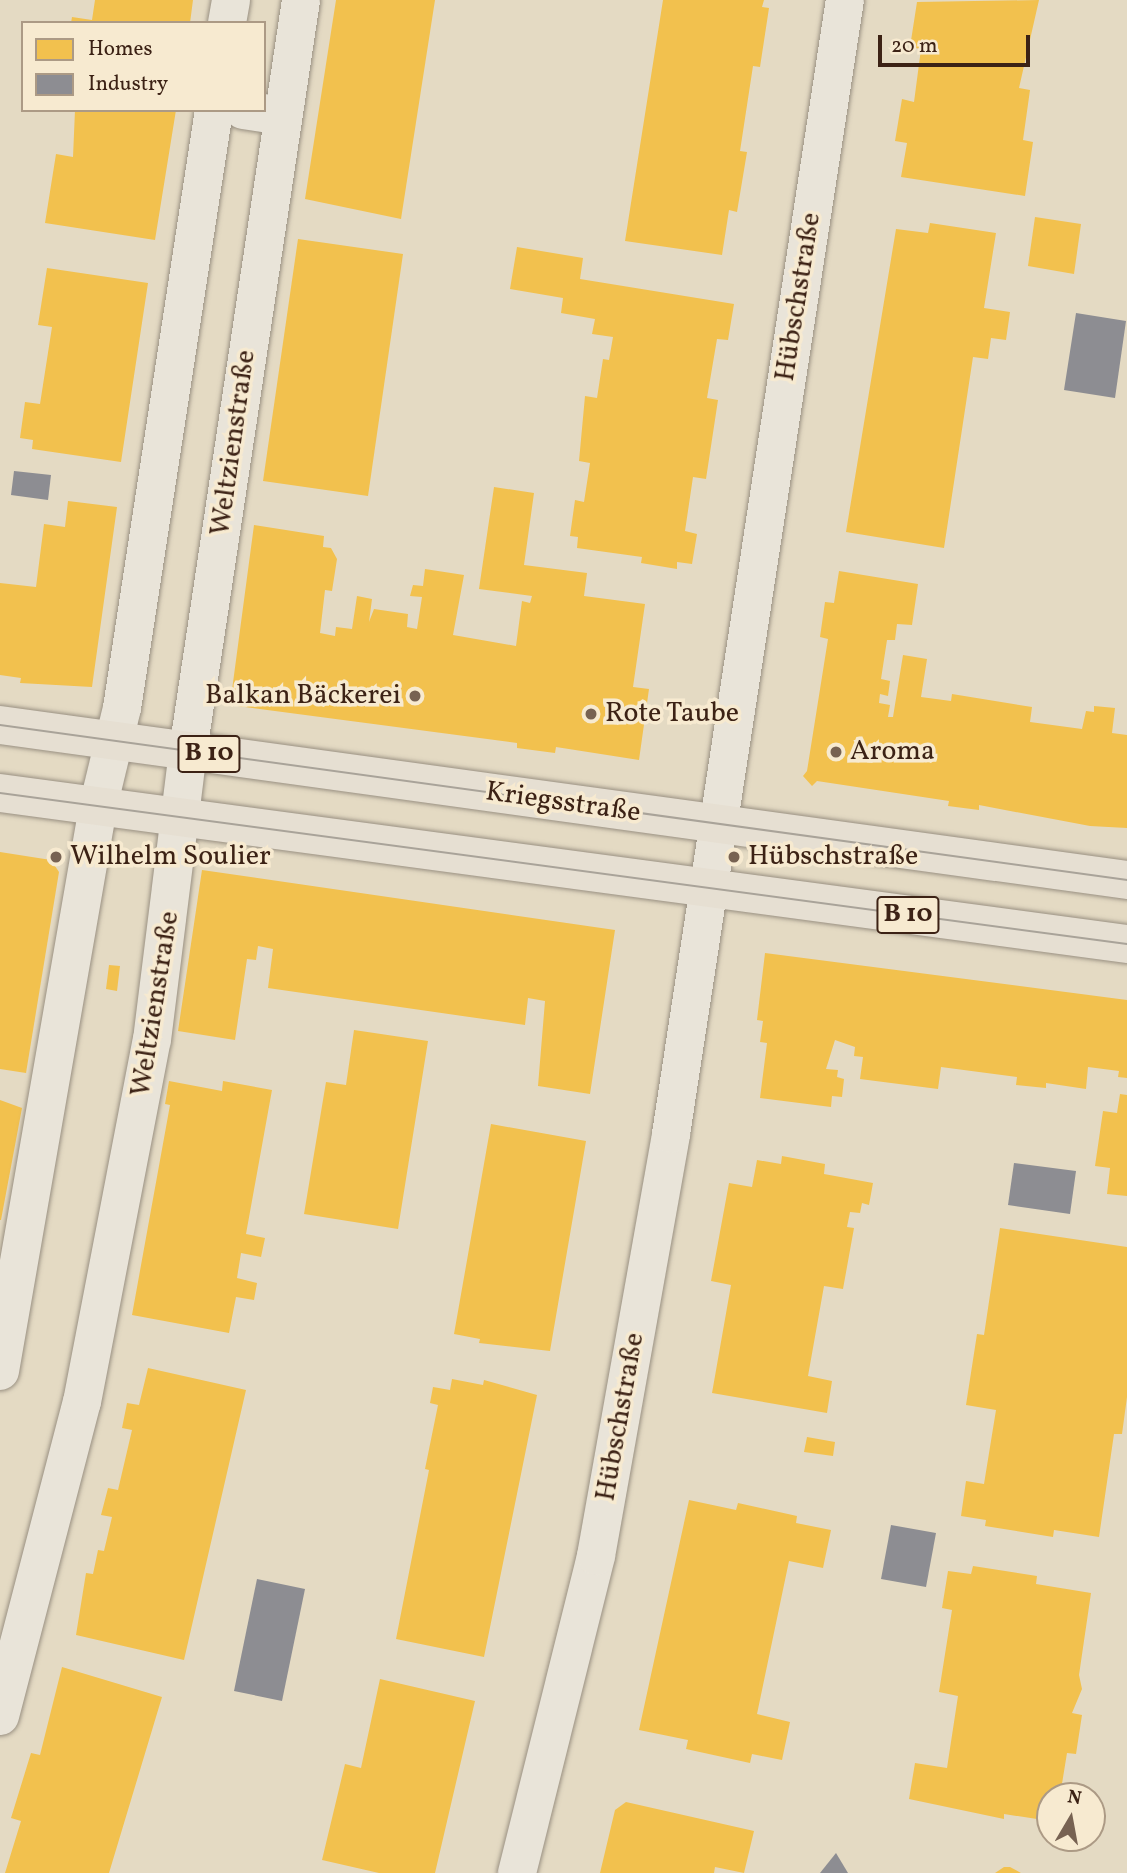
<!DOCTYPE html>
<meta charset="utf-8">
<style>
body{margin:0}
#map{position:relative;width:1127px;height:1873px;overflow:hidden;background:#e4dac3;font-family:Vollkorn,serif}
div>[style]{position:absolute}
.homes>*{inset:0;background:#f2c14e}
.industry>*{inset:0;background:#8d8d92}
.roads{filter:drop-shadow(0 0 2px #999082) drop-shadow(0 0 2px #999082)}
.minor>*{height:38px;margin:-19px;padding:0 19px;transform-origin:19px;border-radius:19px;background:#e9e4d9}
.major>*{height:38px;margin:-19px;padding:0 19px;transform-origin:19px;border-radius:19px;background:#e6dfd2}
.tram>*{height:2px;margin:-1px;padding:0 1px;transform-origin:1px;border-radius:1px;background:#a9a399}
.dots>*{width:19px;height:19px;translate:-50% -50%;box-sizing:border-box;border:4px solid #f7ead0;border-radius:50%}
span{translate:-50% -50%;white-space:nowrap;text-align:center;line-height:1.15;-webkit-text-stroke:7px #f7ead0;paint-order:stroke}
.shield-label span{padding:2px 5px;background:#f7ead0;border:2px solid;border-radius:5px;-webkit-text-stroke-width:0}
.shield-label{font-size:26px;color:#3c2215;font-weight:700}
.street-label{font-size:28px;color:#3c2215}
.poi-label{font-size:28px;color:#3c2215}
.right{translate:-100% -50%;text-align:right}
.left{translate:0 -50%;text-align:left}
.legend{position:absolute;left:21px;top:21px;width:245px;height:91px;box-sizing:border-box;background:#f7ead0;border:2px solid #ac9a85;margin:0;padding:9px 12px;list-style:none;font-size:21px;color:#3c2215}
.legend li{display:flex;align-items:center;gap:14px;height:35px}
.legend b{width:35px;border:2px solid #ac9a85}
.north{position:absolute;left:1036px;top:1782px;width:70px;height:70px;box-sizing:border-box;background:#f7ead0;border:2px solid #ac9a85;border-radius:50%;rotate:10deg;font-size:19px;font-weight:700;line-height:28px;text-align:center;color:#3c2215}
.north::after{content:'';display:block;margin:auto;width:24px;height:32px;background:#776252;clip-path:polygon(50% 0,100% 100%,50% 72%,0 100%)}
.scale{position:absolute;left:878px;top:35px;width:152px;height:32px;box-sizing:border-box;border:4px solid #3c2215;border-top:0;padding-left:9px;font-size:21px;line-height:24px;white-space:nowrap;color:#3c2215;-webkit-text-stroke:5px #f7ead0;paint-order:stroke}
</style>
<div id="map">
<div class="homes">
<div style="clip-path:polygon(95px 0,193px 0,190px 23px,71px 23px,72px 17px,92px 20px)"></div>
<div style="clip-path:polygon(336px 0,435px 0,401px 219px,305px 199px)"></div>
<div style="clip-path:polygon(663px 0,764px 0,762px 7px,769px 8px,760px 67px,753px 66px,740px 151px,747px 152px,737px 212px,729px 210px,722px 255px,625px 241px)"></div>
<div style="clip-path:polygon(1039px 0,1019px 88px,1030px 90px,1023px 140px,1033px 142px,1025px 196px,901px 177px,907px 143px,895px 141px,902px 99px,914px 102px,921px 49px,910px 47px,917px 2px)"></div>
<div style="clip-path:polygon(75px 110px,176px 110px,155px 240px,45px 223px,56px 154px,73px 157px)"></div>
<div style="clip-path:polygon(1035px 217px,1081px 224px,1074px 274px,1028px 266px)"></div>
<div style="clip-path:polygon(930px 223px,996px 233px,984px 308px,1010px 312px,1006px 340px,991px 338px,988px 359px,973px 357px,944px 548px,846px 532px,896px 229px,928px 233px)"></div>
<div style="clip-path:polygon(298px 239px,403px 254px,368px 496px,263px 481px)"></div>
<div style="clip-path:polygon(517px 247px,583px 258px,580px 279px,734px 304px,728px 340px,717px 339px,707px 398px,718px 400px,706px 479px,693px 477px,685px 531px,697px 534px,692px 564px,677px 562px,677px 569px,641px 563px,642px 557px,577px 548px,578px 537px,570px 536px,575px 500px,584px 502px,590px 463px,579px 461px,585px 396px,597px 398px,603px 359px,609px 360px,613px 337px,592px 334px,595px 319px,561px 313px,563px 298px,510px 289px)"></div>
<div style="clip-path:polygon(47px 268px,148px 283px,121px 462px,32px 449px,33px 440px,20px 438px,25px 402px,40px 404px,52px 327px,38px 325px)"></div>
<div style="clip-path:polygon(494px 487px,534px 493px,524px 565px,587px 573px,584px 596px,645px 604px,633px 687px,649px 689px,639px 760px,556px 747px,555px 753px,517px 748px,517px 743px,230px 705px,254px 525px,324px 536px,323px 547px,331px 548px,337px 559px,332px 591px,325px 590px,320px 633px,335px 636px,336px 627px,352px 629px,357px 596px,372px 599px,369px 622px,374px 609px,408px 614px,407px 627px,417px 629px,422px 597px,410px 596px,413px 585px,423px 586px,425px 569px,464px 575px,453px 635px,516px 646px,522px 601px,530px 603px,532px 596px,479px 589px)"></div>
<div style="clip-path:polygon(68px 501px,117px 507px,92px 687px,20px 683px,21px 678px,0 675px,0 583px,36px 587px,44px 524px,65px 527px)"></div>
<div style="clip-path:polygon(839px 571px,918px 584px,912px 625px,897px 624px,895px 640px,887px 640px,881px 679px,890px 681px,888px 696px,880px 694px,879px 703px,890px 705px,888px 717px,893px 717px,903px 655px,927px 659px,921px 697px,951px 701px,952px 694px,1032px 707px,1030px 722px,1082px 729px,1086px 711px,1094px 712px,1094px 706px,1115px 708px,1112px 733px,1127px 735px,1127px 828px,1090px 826px,979px 805px,979px 810px,948px 806px,949px 801px,817px 781px,812px 786px,803px 776px,807px 771px,828px 639px,820px 637px,825px 602px,834px 603px)"></div>
<div style="clip-path:polygon(0 852px,51px 860px,59px 872px,26px 1073px,0 1069px)"></div>
<div style="clip-path:polygon(202px 870px,615px 930px,590px 1094px,538px 1086px,545px 1001px,528px 998px,525px 1025px,268px 988px,273px 949px,258px 946px,256px 960px,247px 959px,235px 1040px,178px 1031px)"></div>
<div style="clip-path:polygon(765px 953px,1127px 1000px,1127px 1078px,1118px 1077px,1119px 1071px,1088px 1067px,1086px 1089px,1046px 1083px,1046px 1088px,1016px 1085px,1017px 1077px,941px 1067px,938px 1089px,860px 1079px,863px 1057px,854px 1056px,855px 1047px,835px 1040px,826px 1069px,838px 1070px,837px 1077px,844px 1079px,842px 1097px,832px 1096px,831px 1107px,760px 1098px,767px 1043px,760px 1042px,763px 1021px,757px 1020px)"></div>
<div style="clip-path:polygon(109px 965px,120px 966px,117px 991px,106px 989px)"></div>
<div style="clip-path:polygon(354px 1030px,428px 1041px,398px 1229px,304px 1214px,326px 1082px,346px 1085px)"></div>
<div style="clip-path:polygon(169px 1081px,222px 1091px,223px 1081px,272px 1090px,246px 1234px,265px 1238px,261px 1257px,241px 1253px,237px 1278px,257px 1283px,254px 1300px,236px 1297px,229px 1333px,132px 1315px,170px 1105px,165px 1104px)"></div>
<div style="clip-path:polygon(1120px 1094px,1127px 1095px,1127px 1196px,1107px 1194px,1110px 1168px,1095px 1166px,1103px 1111px,1117px 1113px)"></div>
<div style="clip-path:polygon(0 1100px,22px 1108px,1px 1220px,0 1220px)"></div>
<div style="clip-path:polygon(491px 1124px,586px 1141px,550px 1351px,479px 1343px,480px 1339px,454px 1334px)"></div>
<div style="clip-path:polygon(782px 1156px,825px 1164px,824px 1174px,873px 1183px,869px 1205px,862px 1203px,860px 1213px,850px 1212px,847px 1227px,854px 1228px,843px 1289px,824px 1286px,808px 1376px,832px 1381px,827px 1413px,712px 1393px,731px 1285px,711px 1281px,729px 1183px,752px 1187px,757px 1160px,781px 1164px)"></div>
<div style="clip-path:polygon(1000px 1228px,1127px 1247px,1127px 1397px,1122px 1434px,1114px 1434px,1099px 1537px,1054px 1530px,1053px 1537px,985px 1526px,986px 1520px,961px 1516px,966px 1481px,984px 1484px,996px 1410px,966px 1405px,977px 1334px,984px 1335px)"></div>
<div style="clip-path:polygon(148px 1368px,246px 1390px,184px 1660px,76px 1635px,86px 1573px,93px 1574px,98px 1550px,104px 1551px,112px 1517px,101px 1515px,108px 1488px,118px 1490px,132px 1430px,122px 1428px,127px 1403px,139px 1405px)"></div>
<div style="clip-path:polygon(452px 1379px,483px 1385px,484px 1380px,537px 1395px,484px 1657px,396px 1639px,429px 1470px,425px 1469px,438px 1405px,430px 1403px,433px 1387px,450px 1390px)"></div>
<div style="clip-path:polygon(807px 1437px,835px 1442px,833px 1456px,804px 1452px)"></div>
<div style="clip-path:polygon(689px 1500px,736px 1510px,738px 1503px,797px 1516px,796px 1523px,831px 1530px,823px 1568px,789px 1561px,757px 1714px,790px 1722px,782px 1760px,752px 1754px,750px 1763px,686px 1749px,688px 1740px,639px 1730px)"></div>
<div style="clip-path:polygon(973px 1566px,1037px 1576px,1036px 1584px,1091px 1593px,1079px 1675px,1082px 1689px,1072px 1713px,1082px 1715px,1076px 1754px,1067px 1753px,1060px 1796px,1050px 1796px,1050px 1821px,1004px 1814px,1004px 1819px,909px 1799px,915px 1763px,947px 1768px,958px 1696px,939px 1692px,952px 1610px,942px 1608px,948px 1571px,971px 1574px)"></div>
<div style="clip-path:polygon(62px 1667px,162px 1697px,109px 1873px,5px 1873px,21px 1821px,11px 1818px,31px 1753px,40px 1755px)"></div>
<div style="clip-path:polygon(380px 1679px,475px 1701px,435px 1873px,379px 1873px,322px 1860px,345px 1764px,361px 1768px)"></div>
<div style="clip-path:polygon(626px 1802px,754px 1831px,744px 1873px,715px 1867px,714px 1873px,600px 1873px,615px 1810px)"></div>
<div style="clip-path:polygon(1004px 1867px,1010px 1867px,1021px 1873px,995px 1873px)"></div>
</div>
<div class="industry">
<div style="clip-path:polygon(1076px 313px,1126px 321px,1115px 398px,1064px 390px)"></div>
<div style="clip-path:polygon(14px 471px,51px 475px,48px 500px,11px 495px)"></div>
<div style="clip-path:polygon(1014px 1163px,1076px 1171px,1070px 1214px,1008px 1205px)"></div>
<div style="clip-path:polygon(891px 1525px,936px 1533px,926px 1587px,881px 1579px)"></div>
<div style="clip-path:polygon(257px 1579px,305px 1589px,282px 1701px,234px 1691px)"></div>
<div style="clip-path:polygon(836px 1853px,848px 1873px,820px 1873px)"></div>
</div>
<div class="roads">
<div class="minor">
<div style="left:227px;top:23px;width:23px;rotate:-80deg"></div>
<div style="left:243px;top:110px;width:40px;rotate:8.5deg"></div>
<div style="left:0;top:1371px;width:572px;rotate:-80.14deg"></div>
<div style="left:98px;top:807px;width:102px;rotate:-76.4deg"></div>
<div style="left:122px;top:708px;width:605px;rotate:-81.25deg"></div>
<div style="left:0;top:1716px;width:325px;rotate:-75.4deg"></div>
<div style="left:82px;top:1402px;width:369px;rotate:-79.1deg"></div>
<div style="left:152px;top:1040px;width:291px;rotate:-82.9deg"></div>
<div style="left:188px;top:751px;width:759px;rotate:-81.44deg"></div>
<div style="left:517px;top:1873px;width:327px;rotate:-76deg"></div>
<div style="left:596px;top:1556px;width:429px;rotate:-79.9deg"></div>
<div style="left:671px;top:1134px;width:1147px;rotate:-81.28deg"></div>
</div>
<div class="major">
<div style="left:0;top:725px;width:1138px;rotate:7.83deg"></div>
<div style="left:0;top:793px;width:1137px;rotate:7.63deg"></div>
</div>
</div>
<div class="tram">
<div style="left:0;top:725px;width:1138px;rotate:7.83deg"></div>
<div style="left:0;top:793px;width:1137px;rotate:7.63deg"></div>
</div>
<div class="dots">
<div style="left:415px;top:696px;background:#776252"></div>
<div style="left:591px;top:714px;background:#776252"></div>
<div style="left:836px;top:752px;background:#776252"></div>
<div style="left:56px;top:857px;background:#776252"></div>
<div style="left:734px;top:857px;background:#776252"></div>
</div>
<div class="shield-label">
<span style="left:209px;top:754px">B 10</span>
<span style="left:908px;top:915px">B 10</span>
</div>
<div class="street-label">
<span style="left:799px;top:297px;rotate:-81deg">Hübschstraße</span>
<span style="left:234px;top:443px;rotate:-82deg">Weltzienstraße</span>
<span style="left:563px;top:803px;rotate:8deg">Kriegsstraße</span>
<span style="left:156px;top:1004px;rotate:-81deg">Weltzienstraße</span>
<span style="left:621px;top:1417px;rotate:-80deg">Hübschstraße</span>
</div>
<div class="poi-label">
<span class="right" style="left:401px;top:696px">Balkan Bäckerei</span>
<span class="left" style="left:605px;top:714px">Rote Taube</span>
<span class="left" style="left:850px;top:752px">Aroma</span>
<span class="left" style="left:70px;top:857px">Wilhelm Soulier</span>
<span class="left" style="left:748px;top:857px">Hübschstraße</span>
</div>
<ul class="legend">
<li><b style="height:19px;background:#f2c14e"></b>Homes</li>
<li><b style="height:19px;background:#8d8d92"></b>Industry</li>
</ul>
<div class="north">N</div>
<div class="scale">20 m</div>
</div>
